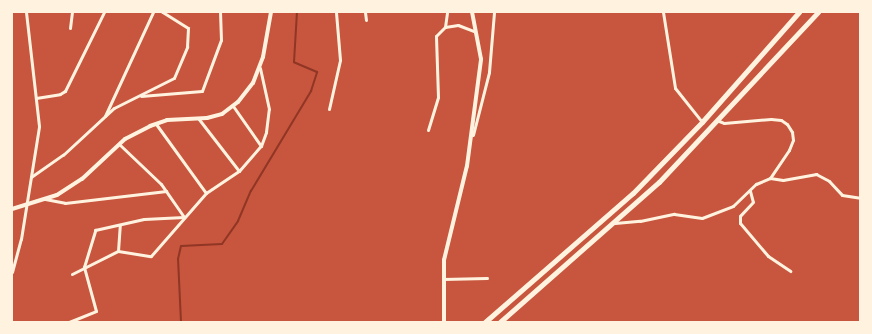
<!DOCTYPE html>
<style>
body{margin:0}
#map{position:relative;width:872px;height:334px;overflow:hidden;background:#c8553d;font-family:Inter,sans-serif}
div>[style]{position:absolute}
.stream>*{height:2px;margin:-1px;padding:0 1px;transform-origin:1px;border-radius:1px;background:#8f3625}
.minor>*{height:3px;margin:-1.5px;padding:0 1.5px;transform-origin:1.5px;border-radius:1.5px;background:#fff3e0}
.tertiary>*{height:4px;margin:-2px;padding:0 2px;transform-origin:2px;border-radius:2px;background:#fff3e0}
.trunk>*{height:5px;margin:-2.5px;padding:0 2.5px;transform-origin:2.5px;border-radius:2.5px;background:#fff3e0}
span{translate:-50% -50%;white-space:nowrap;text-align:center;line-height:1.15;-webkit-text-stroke:3px #fff3e0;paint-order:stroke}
.frame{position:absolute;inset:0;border:13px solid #fff3e0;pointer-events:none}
</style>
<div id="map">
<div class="stream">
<div style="left:181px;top:322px;width:63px;rotate:-92.7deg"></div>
<div style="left:178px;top:259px;width:13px;rotate:-77deg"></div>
<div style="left:181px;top:246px;width:41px;rotate:-2.8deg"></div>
<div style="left:222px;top:244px;width:28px;rotate:-55deg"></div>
<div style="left:238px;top:221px;width:33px;rotate:-67deg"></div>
<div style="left:251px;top:191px;width:117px;rotate:-59deg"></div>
<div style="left:311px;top:91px;width:20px;rotate:-72deg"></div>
<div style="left:317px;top:72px;width:25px;rotate:-157deg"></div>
<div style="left:294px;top:62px;width:50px;rotate:-86.6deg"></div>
</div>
<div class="minor">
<div style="left:365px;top:12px;width:8px;rotate:83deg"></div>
<div style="left:663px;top:12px;width:77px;rotate:81deg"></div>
<div style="left:675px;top:88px;width:43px;rotate:51.5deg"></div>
<div style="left:445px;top:27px;width:15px;rotate:-82deg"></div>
<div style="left:70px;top:28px;width:16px;rotate:-83deg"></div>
<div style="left:141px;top:96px;width:61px;rotate:-4.7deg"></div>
<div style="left:202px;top:91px;width:54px;rotate:-69.6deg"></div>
<div style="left:221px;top:40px;width:28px;rotate:-92deg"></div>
<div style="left:36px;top:98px;width:24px;rotate:-9deg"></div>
<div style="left:60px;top:94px;width:6px;rotate:-31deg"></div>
<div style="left:65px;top:91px;width:88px;rotate:-63.7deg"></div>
<div style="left:233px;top:106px;width:49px;rotate:55deg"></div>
<div style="left:329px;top:109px;width:50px;rotate:-77.3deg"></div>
<div style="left:340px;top:60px;width:48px;rotate:-94.8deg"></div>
<div style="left:105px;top:116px;width:115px;rotate:-65.2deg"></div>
<div style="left:198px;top:118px;width:67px;rotate:52.3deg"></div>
<div style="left:719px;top:121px;width:5px;rotate:22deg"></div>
<div style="left:724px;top:123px;width:47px;rotate:-4.9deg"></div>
<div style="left:771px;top:119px;width:10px;rotate:6deg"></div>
<div style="left:781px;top:120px;width:7px;rotate:34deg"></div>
<div style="left:787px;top:124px;width:9px;rotate:58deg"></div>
<div style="left:792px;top:132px;width:8px;rotate:83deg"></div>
<div style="left:793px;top:140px;width:11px;rotate:112deg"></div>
<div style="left:789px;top:150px;width:34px;rotate:124deg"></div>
<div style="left:156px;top:124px;width:85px;rotate:54.1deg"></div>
<div style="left:428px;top:130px;width:34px;rotate:-73deg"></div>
<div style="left:438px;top:97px;width:61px;rotate:-91.9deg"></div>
<div style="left:436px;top:36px;width:13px;rotate:-45deg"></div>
<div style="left:445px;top:27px;width:13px;rotate:-9deg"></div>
<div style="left:458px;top:25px;width:17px;rotate:21deg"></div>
<div style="left:473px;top:135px;width:65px;rotate:-75.7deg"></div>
<div style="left:489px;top:72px;width:60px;rotate:-85.2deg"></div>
<div style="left:31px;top:177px;width:39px;rotate:-35deg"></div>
<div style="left:63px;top:155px;width:69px;rotate:-42.7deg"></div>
<div style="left:114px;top:108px;width:67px;rotate:-26.6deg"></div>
<div style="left:174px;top:78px;width:34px;rotate:-67deg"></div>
<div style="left:187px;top:47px;width:19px;rotate:-87deg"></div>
<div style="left:188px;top:28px;width:31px;rotate:-148deg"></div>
<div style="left:750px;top:191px;width:11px;rotate:75deg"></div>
<div style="left:753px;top:202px;width:19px;rotate:133deg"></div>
<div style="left:740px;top:216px;width:7px;rotate:90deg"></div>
<div style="left:740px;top:223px;width:43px;rotate:49.7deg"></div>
<div style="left:768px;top:256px;width:27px;rotate:34deg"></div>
<div style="left:45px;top:199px;width:20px;rotate:11deg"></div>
<div style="left:65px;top:203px;width:102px;rotate:-6.8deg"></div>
<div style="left:615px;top:223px;width:25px;rotate:-5deg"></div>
<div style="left:640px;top:221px;width:35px;rotate:-12deg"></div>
<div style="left:674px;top:214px;width:28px;rotate:8deg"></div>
<div style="left:702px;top:218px;width:33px;rotate:-21deg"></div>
<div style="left:733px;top:206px;width:32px;rotate:-44deg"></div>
<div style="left:756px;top:184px;width:15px;rotate:-23deg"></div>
<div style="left:770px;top:178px;width:13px;rotate:9deg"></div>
<div style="left:783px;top:180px;width:34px;rotate:-10deg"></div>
<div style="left:816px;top:174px;width:15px;rotate:28deg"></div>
<div style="left:829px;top:181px;width:19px;rotate:47deg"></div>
<div style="left:842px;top:195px;width:18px;rotate:9deg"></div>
<div style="left:118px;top:251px;width:26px;rotate:-86deg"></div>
<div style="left:12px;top:272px;width:34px;rotate:-75deg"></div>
<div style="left:21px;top:239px;width:114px;rotate:-80.9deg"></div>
<div style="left:39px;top:126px;width:115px;rotate:-96.5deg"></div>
<div style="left:72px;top:274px;width:51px;rotate:-26.6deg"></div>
<div style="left:118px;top:251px;width:33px;rotate:9deg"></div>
<div style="left:151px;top:256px;width:84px;rotate:-48.9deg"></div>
<div style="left:206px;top:193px;width:40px;rotate:-34deg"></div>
<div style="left:239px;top:171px;width:33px;rotate:-49deg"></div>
<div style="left:261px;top:146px;width:15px;rotate:-70deg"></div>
<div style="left:266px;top:132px;width:23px;rotate:-83deg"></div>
<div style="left:269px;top:109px;width:42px;rotate:-102.4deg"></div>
<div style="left:443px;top:279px;width:44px;rotate:-1.3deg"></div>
<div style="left:69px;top:322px;width:29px;rotate:-22deg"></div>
<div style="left:96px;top:311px;width:46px;rotate:-105.3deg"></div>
<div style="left:84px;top:267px;width:39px;rotate:-73deg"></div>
<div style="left:95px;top:230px;width:50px;rotate:-12.7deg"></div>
<div style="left:144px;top:219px;width:40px;rotate:-2.9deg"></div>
<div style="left:184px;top:217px;width:40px;rotate:-124.9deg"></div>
<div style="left:161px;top:184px;width:58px;rotate:-136.4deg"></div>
</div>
<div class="tertiary">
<div style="left:12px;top:209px;width:47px;rotate:-17.3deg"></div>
<div style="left:57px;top:195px;width:30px;rotate:-33deg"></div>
<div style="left:82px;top:179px;width:59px;rotate:-42.9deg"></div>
<div style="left:125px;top:139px;width:28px;rotate:-27deg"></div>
<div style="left:150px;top:126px;width:18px;rotate:-19deg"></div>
<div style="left:167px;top:120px;width:40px;rotate:-2.9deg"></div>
<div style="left:207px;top:118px;width:16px;rotate:-15deg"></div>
<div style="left:222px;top:114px;width:20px;rotate:-37deg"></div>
<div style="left:238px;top:102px;width:24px;rotate:-52deg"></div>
<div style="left:253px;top:83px;width:28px;rotate:-69deg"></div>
<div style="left:263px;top:57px;width:46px;rotate:-79.9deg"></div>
<div style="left:444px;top:322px;width:62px;rotate:-90deg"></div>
<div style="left:444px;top:260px;width:97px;rotate:-76.3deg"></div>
<div style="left:467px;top:166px;width:108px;rotate:-82.5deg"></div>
<div style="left:481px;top:59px;width:48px;rotate:-100.8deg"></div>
</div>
<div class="trunk">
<div style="left:485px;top:322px;width:196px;rotate:-41.1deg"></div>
<div style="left:633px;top:193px;width:99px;rotate:-45.8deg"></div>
<div style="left:702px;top:122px;width:147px;rotate:-48.6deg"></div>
<div style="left:500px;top:322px;width:212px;rotate:-41.4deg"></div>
<div style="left:659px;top:182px;width:233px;rotate:-46.9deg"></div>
</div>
<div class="frame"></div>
</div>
